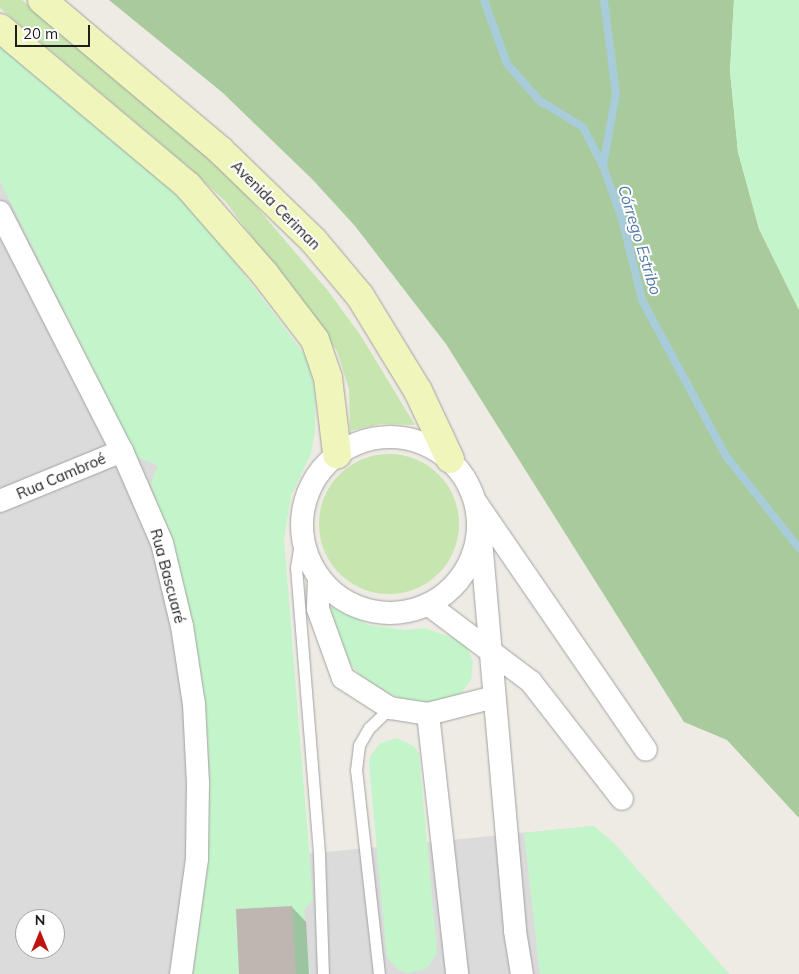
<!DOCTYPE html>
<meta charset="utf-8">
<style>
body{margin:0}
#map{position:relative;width:799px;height:974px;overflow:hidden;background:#eeebe4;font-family:Mulish,sans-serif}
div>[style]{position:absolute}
.residential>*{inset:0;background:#dcdbdb}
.grass>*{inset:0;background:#c7e5ae}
.round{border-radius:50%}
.forest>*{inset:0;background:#a8ca9c}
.park>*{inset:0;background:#c4f5ca}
.shadow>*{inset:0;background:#0003}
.stream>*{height:8px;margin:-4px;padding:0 4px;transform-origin:4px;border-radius:4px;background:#a8ccd9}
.building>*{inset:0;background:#beb7b1}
.roads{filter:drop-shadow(0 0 1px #a2a2a2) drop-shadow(0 0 1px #a2a2a2)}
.lane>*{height:11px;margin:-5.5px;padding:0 5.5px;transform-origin:5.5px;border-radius:5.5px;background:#fff}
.street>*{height:22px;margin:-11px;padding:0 11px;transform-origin:11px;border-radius:11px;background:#fff}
.street>.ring{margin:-11px;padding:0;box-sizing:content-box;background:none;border:22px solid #fff;border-radius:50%}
.secondary>*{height:28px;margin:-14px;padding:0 14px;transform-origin:14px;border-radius:14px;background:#f0f5bc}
span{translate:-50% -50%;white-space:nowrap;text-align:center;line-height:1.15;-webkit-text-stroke:4px #fff;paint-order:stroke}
.street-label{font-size:15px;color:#1e1e1e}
.water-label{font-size:16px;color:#5179a6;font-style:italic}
.north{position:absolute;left:15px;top:909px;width:50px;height:50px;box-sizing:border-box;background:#fff;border:1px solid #a5a5a5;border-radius:50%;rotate:0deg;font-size:14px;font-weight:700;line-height:20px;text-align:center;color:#1e1e1e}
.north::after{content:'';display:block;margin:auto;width:18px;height:22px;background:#bd150e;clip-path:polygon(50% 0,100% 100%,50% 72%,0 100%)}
.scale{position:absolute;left:15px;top:25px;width:75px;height:22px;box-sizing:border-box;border:2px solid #1e1e1e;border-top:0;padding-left:6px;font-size:15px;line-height:18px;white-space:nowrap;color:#1e1e1e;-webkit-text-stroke:4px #fff;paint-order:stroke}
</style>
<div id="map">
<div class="residential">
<div style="clip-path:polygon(evenodd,0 68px,177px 512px,234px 861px,594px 826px,614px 843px,729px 974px,0 974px,0 68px,25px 919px,55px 919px,55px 949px,25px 949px,25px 919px)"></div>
</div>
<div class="grass">
<div style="clip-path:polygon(0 0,22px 0,207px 157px,248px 197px,329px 292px,361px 336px,415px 425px,380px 424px,350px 431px,349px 389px,337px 351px,226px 202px,191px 169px,0 8px)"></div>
<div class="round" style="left:319px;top:454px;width:140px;height:140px"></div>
</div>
<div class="forest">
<div style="clip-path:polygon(109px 0,734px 0,730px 71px,738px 152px,759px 229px,799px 310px,799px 818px,727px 740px,684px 722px,446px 344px,355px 226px,313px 180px,223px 93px)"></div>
</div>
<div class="park">
<div style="clip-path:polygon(734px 0,799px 0,799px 310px,759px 228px,738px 152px,730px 71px)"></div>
<div style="clip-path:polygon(0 42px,183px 199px,215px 236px,307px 358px,315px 391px,315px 432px,311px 454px,291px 496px,284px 539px,313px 900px,304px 910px,310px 974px,193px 974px,207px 874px,210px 769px,198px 652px,186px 595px,151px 483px,158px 466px,136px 456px,0 181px)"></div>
<div style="clip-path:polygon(329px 606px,369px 625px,405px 630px,424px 628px,459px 640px,466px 645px,473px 662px,471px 681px,458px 696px,431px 703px,413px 702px,380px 691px,365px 681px,343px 655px)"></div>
<div style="clip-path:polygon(396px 738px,414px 746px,419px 754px,437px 953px,426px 969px,408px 973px,399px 970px,387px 958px,369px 765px,370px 757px,379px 744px)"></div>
<div style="clip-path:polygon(594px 826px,614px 843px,729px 974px,540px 974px,524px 833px)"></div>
</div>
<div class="shadow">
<div style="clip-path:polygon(292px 907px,306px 922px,309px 974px,240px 974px)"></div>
</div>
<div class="stream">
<div style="left:484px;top:0;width:68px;rotate:70.2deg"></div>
<div style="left:507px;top:64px;width:50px;rotate:48.3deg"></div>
<div style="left:540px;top:101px;width:50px;rotate:31.2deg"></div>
<div style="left:583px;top:127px;width:44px;rotate:62.9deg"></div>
<div style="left:603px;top:166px;width:56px;rotate:70.3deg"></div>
<div style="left:622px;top:219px;width:83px;rotate:76.1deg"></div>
<div style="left:642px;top:300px;width:177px;rotate:61.7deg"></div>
<div style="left:726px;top:456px;width:117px;rotate:51.6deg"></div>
<div style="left:603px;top:166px;width:73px;rotate:-79.8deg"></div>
<div style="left:616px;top:94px;width:95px;rotate:-97.3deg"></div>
</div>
<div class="building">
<div style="clip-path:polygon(292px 906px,296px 974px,239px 974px,236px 909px)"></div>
</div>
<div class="roads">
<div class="lane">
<div style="left:302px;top:530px;width:37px;rotate:99deg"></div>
<div style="left:296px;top:567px;width:289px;rotate:85.4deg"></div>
<div style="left:319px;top:855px;width:119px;rotate:88.1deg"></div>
<div style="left:379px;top:974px;width:205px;rotate:-96.4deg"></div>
<div style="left:356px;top:770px;width:25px;rotate:-83deg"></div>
<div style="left:359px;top:745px;width:20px;rotate:-60deg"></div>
<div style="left:369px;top:728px;width:29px;rotate:-44deg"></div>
</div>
<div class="street">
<div style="left:0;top:212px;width:268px;rotate:63deg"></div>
<div style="left:122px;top:451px;width:100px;rotate:66.5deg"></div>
<div style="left:162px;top:543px;width:85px;rotate:76.5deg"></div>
<div style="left:182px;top:626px;width:79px;rotate:81.3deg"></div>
<div style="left:194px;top:704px;width:79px;rotate:87.1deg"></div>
<div style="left:198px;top:783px;width:76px;rotate:90.8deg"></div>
<div style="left:197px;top:859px;width:116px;rotate:97.9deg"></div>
<div class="ring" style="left:302px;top:437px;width:154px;height:154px"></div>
<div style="left:0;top:501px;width:132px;rotate:-22.3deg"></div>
<div style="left:477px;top:504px;width:298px;rotate:55.5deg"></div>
<div style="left:481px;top:540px;width:392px;rotate:85deg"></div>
<div style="left:515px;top:931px;width:44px;rotate:80.8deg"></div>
<div style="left:319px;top:578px;width:31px;rotate:92deg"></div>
<div style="left:318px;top:609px;width:73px;rotate:70.1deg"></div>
<div style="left:343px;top:678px;width:56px;rotate:32.6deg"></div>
<div style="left:390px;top:708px;width:38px;rotate:9deg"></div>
<div style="left:428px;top:714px;width:68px;rotate:-14.4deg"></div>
<div style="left:429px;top:605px;width:128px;rotate:37deg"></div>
<div style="left:531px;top:682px;width:148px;rotate:52.1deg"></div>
<div style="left:428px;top:714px;width:262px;rotate:83.6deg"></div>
</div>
<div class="secondary">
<div style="left:42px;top:0;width:233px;rotate:40.1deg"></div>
<div style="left:220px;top:150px;width:129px;rotate:44.1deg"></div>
<div style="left:313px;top:240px;width:73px;rotate:50deg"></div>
<div style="left:360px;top:296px;width:111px;rotate:58.6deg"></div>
<div style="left:418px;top:391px;width:75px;rotate:64.8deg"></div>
<div style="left:0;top:28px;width:246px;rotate:40deg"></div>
<div style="left:188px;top:186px;width:116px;rotate:48.9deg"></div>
<div style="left:264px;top:273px;width:84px;rotate:52.7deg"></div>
<div style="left:315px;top:340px;width:40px;rotate:71.1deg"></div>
<div style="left:328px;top:378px;width:77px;rotate:83.2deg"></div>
</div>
</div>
<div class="street-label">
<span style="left:276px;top:205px;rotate:45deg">Avenida Ceriman</span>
<span style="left:61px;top:476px;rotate:-23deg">Rua Cambroé</span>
<span style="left:168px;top:576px;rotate:75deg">Rua Bascuaré</span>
</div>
<div class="water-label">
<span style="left:640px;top:240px;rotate:73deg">Córrego Estribo</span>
</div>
<div class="north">N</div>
<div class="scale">20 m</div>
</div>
